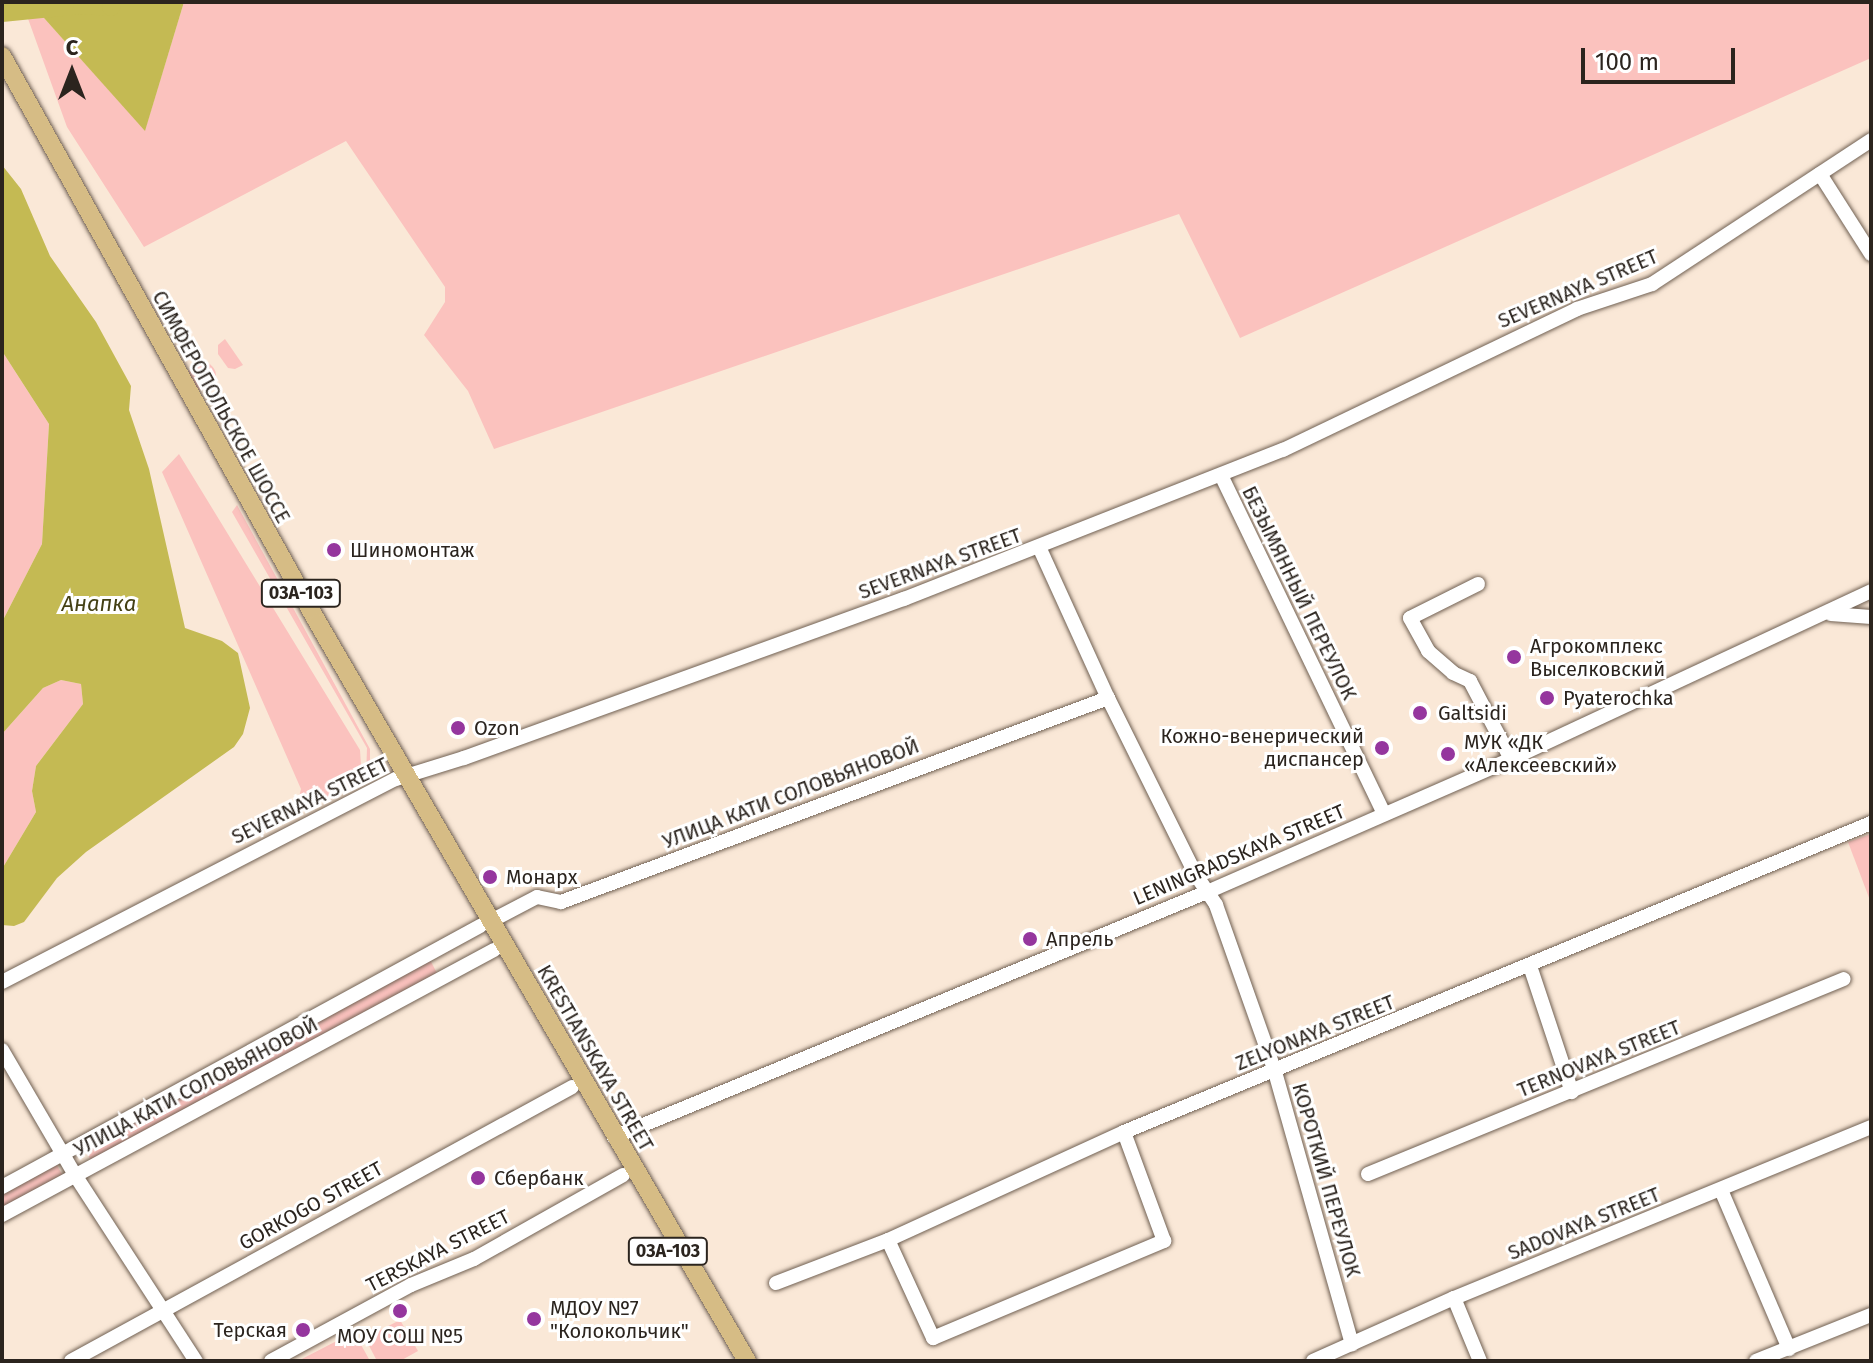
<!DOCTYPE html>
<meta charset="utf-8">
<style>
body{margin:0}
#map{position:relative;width:1873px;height:1363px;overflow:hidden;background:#fae8d7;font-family:"Fira Sans",sans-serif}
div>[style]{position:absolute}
.green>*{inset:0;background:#fbc2be}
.round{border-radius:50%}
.water>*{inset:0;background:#c4ba53}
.river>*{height:18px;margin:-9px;padding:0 9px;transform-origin:9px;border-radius:9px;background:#c4ba53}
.roads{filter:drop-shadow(0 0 2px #706052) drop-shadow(0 0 2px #706052)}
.minor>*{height:14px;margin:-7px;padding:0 7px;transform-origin:7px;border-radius:7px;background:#fff}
.major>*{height:18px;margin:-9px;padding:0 9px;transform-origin:9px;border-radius:9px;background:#d6bc85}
.dots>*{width:22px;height:22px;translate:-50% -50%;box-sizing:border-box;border:4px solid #fff;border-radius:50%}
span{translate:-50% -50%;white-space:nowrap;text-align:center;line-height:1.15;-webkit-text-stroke:6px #fff;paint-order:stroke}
.shield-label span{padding:2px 6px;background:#fff;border:2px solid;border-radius:6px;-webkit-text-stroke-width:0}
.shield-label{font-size:18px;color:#2b241e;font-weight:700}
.street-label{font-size:20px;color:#2b241e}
.poi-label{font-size:20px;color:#2b241e}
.left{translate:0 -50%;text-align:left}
.right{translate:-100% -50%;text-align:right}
.water-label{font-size:22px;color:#444014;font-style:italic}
.frame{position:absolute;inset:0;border:4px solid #2b241e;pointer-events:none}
.north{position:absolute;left:32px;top:32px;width:80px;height:80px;-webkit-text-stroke:6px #fff;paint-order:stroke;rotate:0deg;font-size:22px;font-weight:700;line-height:32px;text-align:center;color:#2b241e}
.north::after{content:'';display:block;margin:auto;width:28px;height:36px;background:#2b241e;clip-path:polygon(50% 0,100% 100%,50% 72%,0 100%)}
.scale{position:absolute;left:1581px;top:48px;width:154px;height:36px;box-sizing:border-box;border:4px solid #2b241e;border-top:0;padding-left:10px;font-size:24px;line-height:28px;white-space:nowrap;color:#2b241e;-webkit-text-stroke:6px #fff;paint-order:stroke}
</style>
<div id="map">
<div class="green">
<div style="clip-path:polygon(22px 2px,47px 2px,44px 18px,145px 130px,184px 2px,1871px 2px,1871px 58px,1240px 338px,1179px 214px,494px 449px,468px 391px,424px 335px,445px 302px,445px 287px,346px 141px,144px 247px,67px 127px)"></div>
<div style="clip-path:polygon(225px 339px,243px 365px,235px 369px,228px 368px,218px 354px,218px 345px)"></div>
<div style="clip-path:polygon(2px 351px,49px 424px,42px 544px,2px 622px)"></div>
<div class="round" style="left:188px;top:362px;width:28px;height:28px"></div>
<div style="clip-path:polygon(179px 454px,360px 750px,362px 780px,325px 801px,324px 795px,296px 809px,301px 789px,162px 472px)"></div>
<div style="clip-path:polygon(237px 505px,370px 749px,370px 769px,366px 778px,367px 748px,232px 512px)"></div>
<div style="clip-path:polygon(61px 680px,81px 684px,83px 704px,36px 766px,32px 791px,36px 812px,2px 869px,2px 734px,43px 688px)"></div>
<div style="clip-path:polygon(1871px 834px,1871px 903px,1848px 842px)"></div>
<div style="clip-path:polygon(429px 958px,438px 975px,92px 1163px,84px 1147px)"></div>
<div style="clip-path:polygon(55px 1162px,63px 1176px,2px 1209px,2px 1191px)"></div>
<div style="clip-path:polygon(400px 1320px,418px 1351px,400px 1361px,377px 1361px,365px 1338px)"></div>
<div style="clip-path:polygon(354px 1332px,370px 1361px,298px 1361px)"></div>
</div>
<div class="water">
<div style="clip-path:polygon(47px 2px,184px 2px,145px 131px,44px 18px)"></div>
<div style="clip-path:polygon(2px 165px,21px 189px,50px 256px,96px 322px,131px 386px,129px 410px,149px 469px,185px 628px,222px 641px,238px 653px,250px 708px,243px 734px,234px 747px,86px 852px,57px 878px,24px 922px,14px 926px,2px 925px,2px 869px,36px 812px,32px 791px,36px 766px,83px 704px,81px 684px,61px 680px,43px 688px,2px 734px,2px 622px,42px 544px,49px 424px,2px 351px)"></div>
</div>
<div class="river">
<div style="left:2px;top:13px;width:80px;rotate:-5.7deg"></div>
<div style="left:82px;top:5px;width:29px;rotate:4deg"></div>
<div style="left:111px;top:7px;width:5px;rotate:-68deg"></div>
</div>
<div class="roads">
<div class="minor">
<div style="left:1820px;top:174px;width:95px;rotate:57.5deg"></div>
<div style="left:1221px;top:475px;width:376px;rotate:64.3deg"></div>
<div style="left:1040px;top:549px;width:164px;rotate:65.5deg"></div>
<div style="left:1108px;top:698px;width:198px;rotate:63.6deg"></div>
<div style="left:1196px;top:875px;width:36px;rotate:56deg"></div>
<div style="left:1216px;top:905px;width:177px;rotate:70.5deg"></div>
<div style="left:1275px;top:1072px;width:283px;rotate:74.2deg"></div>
<div style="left:1478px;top:584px;width:76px;rotate:153.4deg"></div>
<div style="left:1410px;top:618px;width:38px;rotate:61deg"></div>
<div style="left:1428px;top:651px;width:33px;rotate:41deg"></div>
<div style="left:1453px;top:673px;width:19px;rotate:25deg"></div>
<div style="left:1470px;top:681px;width:88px;rotate:62.3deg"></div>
<div style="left:1831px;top:614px;width:40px;rotate:4.3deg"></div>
<div style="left:491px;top:921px;width:52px;rotate:-27.6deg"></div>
<div style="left:537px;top:897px;width:25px;rotate:12deg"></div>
<div style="left:561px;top:902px;width:584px;rotate:-20.45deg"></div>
<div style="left:1530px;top:966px;width:133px;rotate:71.6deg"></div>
<div style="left:2px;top:982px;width:443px;rotate:-27.3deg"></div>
<div style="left:396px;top:779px;width:71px;rotate:-17.2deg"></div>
<div style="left:464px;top:758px;width:468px;rotate:-19.9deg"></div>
<div style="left:904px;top:599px;width:407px;rotate:-21.5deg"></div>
<div style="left:1283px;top:450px;width:326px;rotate:-25.6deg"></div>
<div style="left:1577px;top:309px;width:79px;rotate:-18.4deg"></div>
<div style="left:1652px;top:284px;width:262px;rotate:-33.3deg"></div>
<div style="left:2px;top:1050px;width:145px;rotate:59.7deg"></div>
<div style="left:75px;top:1175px;width:222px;rotate:57deg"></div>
<div style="left:614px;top:1137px;width:642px;rotate:-22.45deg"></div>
<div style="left:1207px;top:892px;width:332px;rotate:-23.6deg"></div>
<div style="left:1511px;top:759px;width:397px;rotate:-25deg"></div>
<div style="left:1368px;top:1174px;width:514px;rotate:-22.28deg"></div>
<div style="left:2px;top:1187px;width:545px;rotate:-28.64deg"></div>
<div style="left:1721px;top:1190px;width:173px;rotate:66.8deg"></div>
<div style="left:2px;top:1215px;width:559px;rotate:-28.31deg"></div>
<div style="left:888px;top:1240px;width:108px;rotate:65.3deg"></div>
<div style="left:933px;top:1338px;width:251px;rotate:-22.8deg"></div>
<div style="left:1164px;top:1241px;width:116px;rotate:-110.2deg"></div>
<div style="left:776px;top:1283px;width:120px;rotate:-21deg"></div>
<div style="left:888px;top:1240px;width:260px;rotate:-24.6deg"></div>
<div style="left:1124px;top:1132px;width:808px;rotate:-22.47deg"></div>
<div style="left:1454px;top:1298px;width:68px;rotate:67.6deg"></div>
<div style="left:71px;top:1361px;width:571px;rotate:-28.67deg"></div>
<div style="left:271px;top:1361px;width:159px;rotate:-28.5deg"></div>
<div style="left:411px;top:1285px;width:68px;rotate:-22.4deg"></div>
<div style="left:474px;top:1259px;width:171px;rotate:-29.4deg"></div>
<div style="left:1313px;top:1361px;width:154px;rotate:-24.1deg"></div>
<div style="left:1454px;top:1298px;width:451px;rotate:-22.3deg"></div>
<div style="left:1756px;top:1361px;width:124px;rotate:-21.8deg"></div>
</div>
<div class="major">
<div style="left:2px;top:56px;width:649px;rotate:60.87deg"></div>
<div style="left:318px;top:623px;width:854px;rotate:59.83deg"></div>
</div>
</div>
<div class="dots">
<div style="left:334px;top:550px;background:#95369e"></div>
<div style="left:1514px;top:657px;background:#95369e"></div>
<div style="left:1547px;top:698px;background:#95369e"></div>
<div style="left:1420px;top:713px;background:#95369e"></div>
<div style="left:458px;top:728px;background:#95369e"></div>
<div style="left:1382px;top:748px;background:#95369e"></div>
<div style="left:1448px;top:754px;background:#95369e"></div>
<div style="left:490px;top:877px;background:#95369e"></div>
<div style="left:1030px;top:939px;background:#95369e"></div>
<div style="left:478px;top:1178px;background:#95369e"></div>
<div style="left:400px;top:1311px;background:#95369e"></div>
<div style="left:534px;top:1319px;background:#95369e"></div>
<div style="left:303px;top:1330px;background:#95369e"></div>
</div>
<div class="shield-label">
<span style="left:301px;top:593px">03А-103</span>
<span style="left:668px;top:1251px">03А-103</span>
</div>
<div class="street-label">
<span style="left:1578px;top:289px;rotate:-23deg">SEVERNAYA STREET</span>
<span style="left:221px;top:407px;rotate:61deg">СИМФЕРОПОЛЬСКОЕ ШОССЕ</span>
<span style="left:940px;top:564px;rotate:-20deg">SEVERNAYA STREET</span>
<span style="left:1299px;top:593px;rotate:64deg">БЕЗЫМЯННЫЙ ПЕРЕУЛОК</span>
<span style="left:791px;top:794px;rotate:-21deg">УЛИЦА КАТИ СОЛОВЬЯНОВОЙ</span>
<span style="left:310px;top:801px;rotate:-26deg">SEVERNAYA STREET</span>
<span style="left:1239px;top:855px;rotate:-23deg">LENINGRADSKAYA STREET</span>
<span style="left:1315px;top:1033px;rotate:-22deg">ZELYONAYA STREET</span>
<span style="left:595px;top:1058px;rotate:60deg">KRESTIANSKAYA STREET</span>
<span style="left:1599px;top:1059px;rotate:-22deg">TERNOVAYA STREET</span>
<span style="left:196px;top:1087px;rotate:-28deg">УЛИЦА КАТИ СОЛОВЬЯНОВОЙ</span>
<span style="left:1326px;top:1180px;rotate:74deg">КОРОТКИЙ ПЕРЕУЛОК</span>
<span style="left:311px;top:1206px;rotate:-29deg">GORKOGO STREET</span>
<span style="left:1584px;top:1224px;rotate:-22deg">SADOVAYA STREET</span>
<span style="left:438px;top:1251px;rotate:-27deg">TERSKAYA STREET</span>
</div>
<div class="poi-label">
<span class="left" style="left:350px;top:550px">Шиномонтаж</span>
<span class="left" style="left:1530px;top:658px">Агрокомплекс<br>Выселковский</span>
<span class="left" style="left:1563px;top:698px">Pyaterochka</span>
<span class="left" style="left:1438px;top:713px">Galtsidi</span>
<span class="left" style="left:474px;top:728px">Ozon</span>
<span class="right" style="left:1364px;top:748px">Кожно-венерический<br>диспансер</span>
<span class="left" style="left:1464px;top:754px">МУК «ДК<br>«Алексеевский»</span>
<span class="left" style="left:506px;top:877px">Монарх</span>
<span class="left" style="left:1046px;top:939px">Апрель</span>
<span class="left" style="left:494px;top:1178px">Сбербанк</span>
<span class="left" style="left:550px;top:1320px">МДОУ №7<br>"Колокольчик"</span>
<span class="right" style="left:287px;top:1330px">Терская</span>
<span style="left:400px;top:1336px">МОУ СОШ №5</span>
</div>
<div class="water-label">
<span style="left:99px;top:604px">Анапка</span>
</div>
<div class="frame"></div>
<div class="north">С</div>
<div class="scale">100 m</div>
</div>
